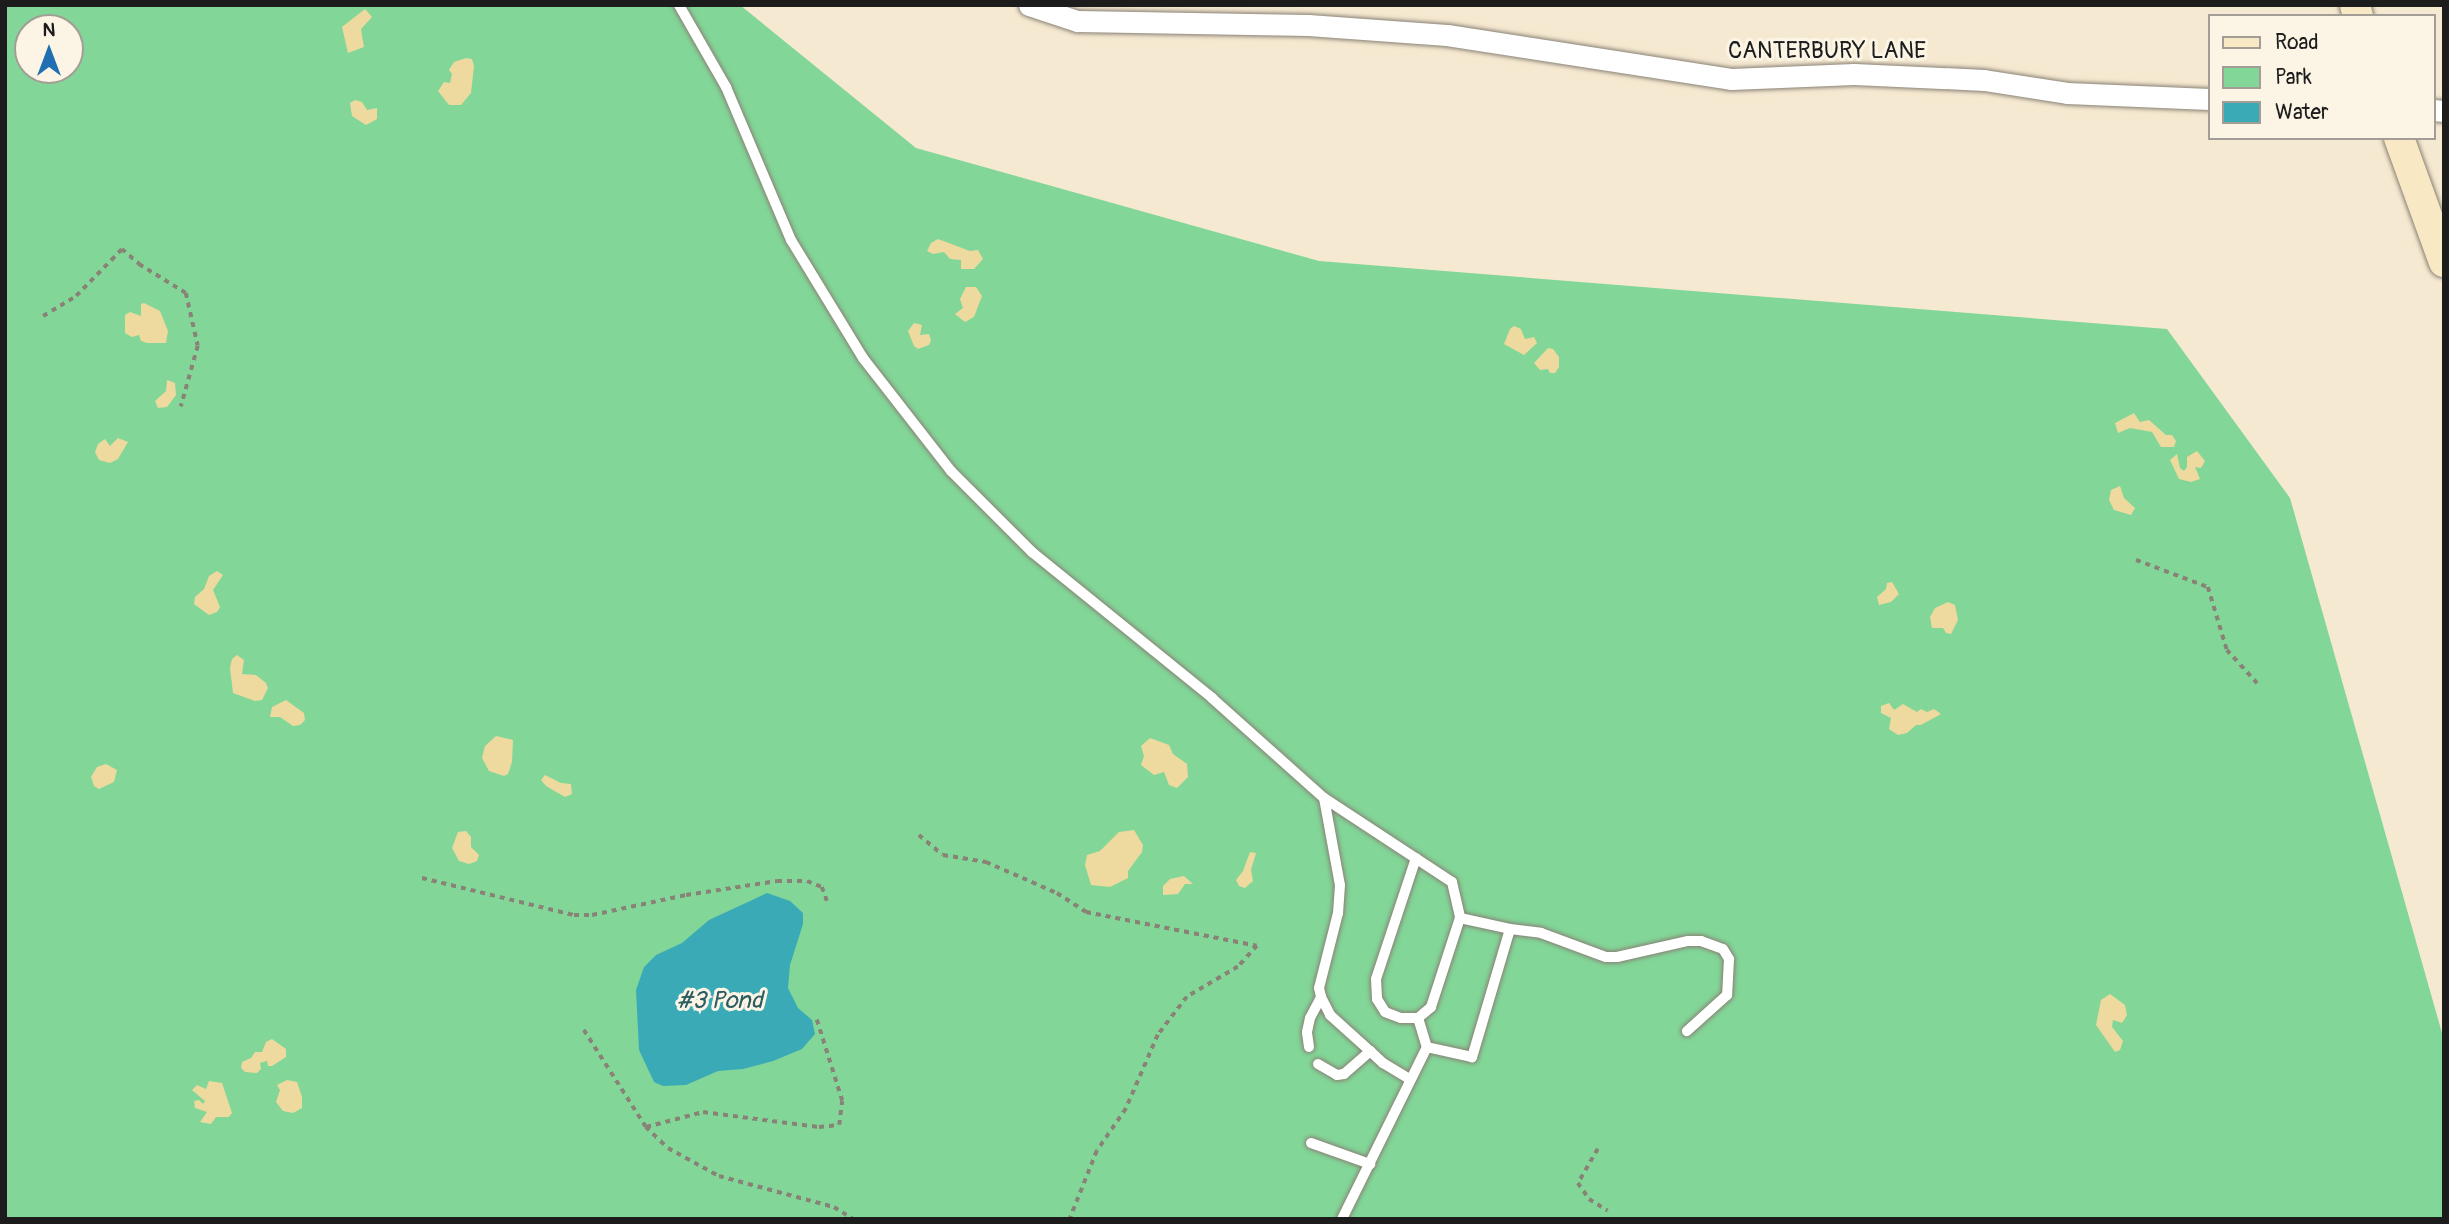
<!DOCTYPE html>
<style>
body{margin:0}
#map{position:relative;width:2449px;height:1224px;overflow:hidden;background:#f6e9d1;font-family:Pangolin,sans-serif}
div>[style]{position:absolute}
.green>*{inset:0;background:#82d698}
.sand>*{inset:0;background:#eeda9e}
.water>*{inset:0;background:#3aabb6}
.path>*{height:3.5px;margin-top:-1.75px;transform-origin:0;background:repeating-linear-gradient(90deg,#898276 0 5px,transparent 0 10px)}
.roads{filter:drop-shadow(0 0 2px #898276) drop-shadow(0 0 2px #898276)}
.service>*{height:10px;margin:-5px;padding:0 5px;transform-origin:5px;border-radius:5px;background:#fff}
.minor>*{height:21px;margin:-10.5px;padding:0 10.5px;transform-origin:10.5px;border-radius:10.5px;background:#fff}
.secondary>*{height:30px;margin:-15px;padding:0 15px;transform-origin:15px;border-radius:15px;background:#f8e8c3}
span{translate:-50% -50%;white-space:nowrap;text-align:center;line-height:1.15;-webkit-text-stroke:6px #fcf5e5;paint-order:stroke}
.street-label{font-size:23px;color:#1c1c1c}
.water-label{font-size:24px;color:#2a5c61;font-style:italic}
.frame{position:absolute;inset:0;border:7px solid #1c1c1c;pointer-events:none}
.legend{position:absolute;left:2208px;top:14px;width:228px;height:126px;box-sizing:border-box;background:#fcf5e5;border:2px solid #a29e95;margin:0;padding:9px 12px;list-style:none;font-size:21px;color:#1c1c1c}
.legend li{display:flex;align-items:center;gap:14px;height:35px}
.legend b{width:35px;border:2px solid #a29e95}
.north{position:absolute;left:14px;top:14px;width:70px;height:70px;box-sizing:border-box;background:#fcf5e5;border:2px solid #a29e95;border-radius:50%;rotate:0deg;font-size:19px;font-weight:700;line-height:28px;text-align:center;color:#1c1c1c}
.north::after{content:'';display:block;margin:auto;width:24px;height:32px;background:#1f6fb2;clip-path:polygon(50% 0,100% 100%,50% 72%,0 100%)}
</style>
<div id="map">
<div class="green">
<div style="clip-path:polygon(evenodd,5px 5px,740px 5px,916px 148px,1319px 261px,2167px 329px,2290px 498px,2444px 1040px,2444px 1219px,5px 1219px,5px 5px,28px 28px,70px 28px,70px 70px,28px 70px,28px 28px)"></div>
</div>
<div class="sand">
<div style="clip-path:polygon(365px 9px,372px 17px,361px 29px,364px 47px,348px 53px,342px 27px)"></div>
<div style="clip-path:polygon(466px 58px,472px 59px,474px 66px,471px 93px,461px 105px,449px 105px,438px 91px,444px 82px,450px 83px,452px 74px,449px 70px,454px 62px)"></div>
<div style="clip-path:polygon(355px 100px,362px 102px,367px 110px,377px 108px,377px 119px,366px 125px,352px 116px,350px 103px)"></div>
<div style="clip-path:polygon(938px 239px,970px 251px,978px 250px,983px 259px,974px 269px,961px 269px,961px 260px,950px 259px,944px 252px,933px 254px,927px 251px,931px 243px)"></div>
<div style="clip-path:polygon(966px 287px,976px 287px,982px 296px,974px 317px,965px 322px,955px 314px,963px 308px,960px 299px)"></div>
<div style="clip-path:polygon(144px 303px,160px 311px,168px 331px,166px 343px,147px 343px,141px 341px,139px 335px,132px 337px,125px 333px,125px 315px,130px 312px,141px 316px,141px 304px)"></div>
<div style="clip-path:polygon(914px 323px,922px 325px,920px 335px,929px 334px,931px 340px,929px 345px,918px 349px,914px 346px,908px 331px)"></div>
<div style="clip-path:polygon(1514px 326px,1521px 329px,1525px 339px,1534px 337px,1537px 343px,1524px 355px,1504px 344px,1510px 329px)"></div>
<div style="clip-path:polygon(1548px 348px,1553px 349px,1559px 357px,1559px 367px,1555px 373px,1550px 373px,1548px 369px,1540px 370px,1534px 363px)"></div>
<div style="clip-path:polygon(167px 380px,175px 383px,176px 395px,167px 407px,158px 408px,155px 401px,166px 391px)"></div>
<div style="clip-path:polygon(2134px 413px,2140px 422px,2149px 420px,2166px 435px,2172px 435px,2176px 441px,2174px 447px,2161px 447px,2152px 432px,2130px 428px,2118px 433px,2115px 423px)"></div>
<div style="clip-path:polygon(118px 438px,128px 442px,118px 459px,110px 463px,99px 460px,95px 452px,98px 444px,105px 439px,110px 446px)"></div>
<div style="clip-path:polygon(2197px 451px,2205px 461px,2201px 468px,2195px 467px,2200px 479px,2191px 482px,2179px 479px,2170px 460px,2177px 454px,2180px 468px,2184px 471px,2187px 467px,2187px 457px)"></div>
<div style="clip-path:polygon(2120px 486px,2124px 498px,2135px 508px,2131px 515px,2114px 510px,2109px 500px,2111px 490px)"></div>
<div style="clip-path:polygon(217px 571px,223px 575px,213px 590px,220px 607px,217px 612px,209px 615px,194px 604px,195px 597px,204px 589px,209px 576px)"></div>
<div style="clip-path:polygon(1892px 582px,1899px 594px,1891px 602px,1879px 605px,1877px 597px,1886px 589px,1887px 583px)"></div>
<div style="clip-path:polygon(1948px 602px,1955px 605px,1958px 620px,1951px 634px,1946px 633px,1943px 628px,1932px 628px,1930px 617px,1935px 608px)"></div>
<div style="clip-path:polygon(237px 655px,244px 660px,242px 674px,256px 675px,266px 683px,268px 688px,262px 700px,255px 701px,233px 693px,230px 668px,232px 659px)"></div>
<div style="clip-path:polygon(286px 700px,304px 713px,305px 720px,300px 725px,293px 726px,280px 717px,270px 717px,272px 707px)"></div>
<div style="clip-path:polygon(1889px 703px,1894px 710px,1903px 704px,1917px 712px,1921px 709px,1927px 712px,1934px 709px,1941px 714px,1921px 725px,1916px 725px,1907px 733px,1898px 735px,1889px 729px,1891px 718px,1881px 713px,1881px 706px)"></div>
<div style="clip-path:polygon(496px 736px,513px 740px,512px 762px,508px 774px,504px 776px,489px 771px,482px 758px,485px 746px)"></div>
<div style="clip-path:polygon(1150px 738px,1169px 745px,1173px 754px,1187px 764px,1188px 777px,1177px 788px,1169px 785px,1164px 772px,1154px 775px,1141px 765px,1144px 756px,1141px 746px)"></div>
<div style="clip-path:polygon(106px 764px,117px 770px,114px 782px,99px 789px,94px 786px,91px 777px,97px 767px)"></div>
<div style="clip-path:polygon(545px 775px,561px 783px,571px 784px,572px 794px,565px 797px,546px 786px,541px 780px)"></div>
<div style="clip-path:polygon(1134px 830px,1143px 845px,1142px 852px,1128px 871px,1128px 878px,1110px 887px,1091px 885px,1085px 865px,1087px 855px,1100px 851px,1119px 832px)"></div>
<div style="clip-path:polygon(466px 831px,471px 837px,471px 847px,479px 855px,477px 861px,469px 864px,459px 861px,452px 848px,458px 832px)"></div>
<div style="clip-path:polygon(1250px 852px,1256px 853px,1251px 870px,1253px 881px,1245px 888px,1239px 886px,1236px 880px,1243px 871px)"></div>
<div style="clip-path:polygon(1184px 876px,1193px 884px,1185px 884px,1178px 894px,1163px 895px,1163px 886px,1170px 879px)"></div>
<div style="clip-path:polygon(2110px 994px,2125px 1005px,2127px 1015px,2122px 1023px,2113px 1020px,2112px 1027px,2123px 1041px,2120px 1050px,2115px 1052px,2096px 1025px,2101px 1000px)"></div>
<div style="clip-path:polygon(272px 1039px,286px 1049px,286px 1057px,272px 1066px,268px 1066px,267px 1061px,260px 1063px,261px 1069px,257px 1073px,245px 1072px,241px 1068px,242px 1062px,251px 1058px,255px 1052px,262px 1052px,266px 1042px)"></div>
<div style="clip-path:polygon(287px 1080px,297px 1082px,302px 1097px,302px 1108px,293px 1113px,283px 1111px,276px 1102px,280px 1090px,277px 1085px)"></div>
<div style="clip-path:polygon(209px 1081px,222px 1083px,232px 1113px,229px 1117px,216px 1117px,211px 1124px,200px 1122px,207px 1112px,195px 1108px,194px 1101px,199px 1100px,203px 1104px,205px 1101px,192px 1090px,197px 1085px,206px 1089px)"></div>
</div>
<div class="water">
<div style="clip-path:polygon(767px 893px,790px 901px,803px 913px,803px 924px,790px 965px,788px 988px,798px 1008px,812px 1020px,815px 1034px,802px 1049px,773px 1061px,743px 1069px,718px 1071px,686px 1085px,663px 1086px,654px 1082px,639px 1050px,636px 990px,644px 967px,656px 955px,682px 943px,709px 920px)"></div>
</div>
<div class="path">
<div style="left:43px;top:316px;width:39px;rotate:-31deg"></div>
<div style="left:76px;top:296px;width:66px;rotate:-45.6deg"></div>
<div style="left:122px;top:249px;width:23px;rotate:41deg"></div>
<div style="left:139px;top:264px;width:55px;rotate:31.7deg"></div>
<div style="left:186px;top:293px;width:54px;rotate:77.2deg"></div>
<div style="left:198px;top:346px;width:63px;rotate:105.6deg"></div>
<div style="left:2136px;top:560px;width:77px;rotate:20.6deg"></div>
<div style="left:2208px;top:587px;width:66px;rotate:73.2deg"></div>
<div style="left:2227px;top:650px;width:45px;rotate:47.7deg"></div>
<div style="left:919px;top:835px;width:31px;rotate:40deg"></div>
<div style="left:943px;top:855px;width:44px;rotate:9.2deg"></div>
<div style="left:986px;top:862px;width:77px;rotate:23.6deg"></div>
<div style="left:1057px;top:893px;width:35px;rotate:33deg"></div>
<div style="left:1086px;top:912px;width:174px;rotate:11.2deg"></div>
<div style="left:1257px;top:946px;width:28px;rotate:132deg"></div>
<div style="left:1238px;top:967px;width:59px;rotate:149.5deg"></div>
<div style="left:1187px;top:997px;width:48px;rotate:127.3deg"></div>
<div style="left:1158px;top:1035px;width:81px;rotate:113.4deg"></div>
<div style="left:1126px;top:1109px;width:51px;rotate:124.6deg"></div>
<div style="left:1097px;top:1151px;width:73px;rotate:111.7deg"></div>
<div style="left:422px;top:878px;width:156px;rotate:13.7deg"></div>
<div style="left:574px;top:915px;width:18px"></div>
<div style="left:592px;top:915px;width:96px;rotate:-12deg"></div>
<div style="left:686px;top:895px;width:92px;rotate:-8.7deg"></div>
<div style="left:777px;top:881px;width:30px"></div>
<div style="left:807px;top:881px;width:16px;rotate:22deg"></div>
<div style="left:822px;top:887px;width:15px;rotate:70deg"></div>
<div style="left:584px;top:1030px;width:115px;rotate:57.4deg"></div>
<div style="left:646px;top:1127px;width:30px;rotate:44deg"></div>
<div style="left:668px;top:1148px;width:58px;rotate:28.8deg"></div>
<div style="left:719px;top:1176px;width:119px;rotate:15.1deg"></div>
<div style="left:834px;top:1207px;width:22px;rotate:32deg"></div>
<div style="left:646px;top:1127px;width:59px;rotate:-14.7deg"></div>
<div style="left:703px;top:1112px;width:117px;rotate:7.4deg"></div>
<div style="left:819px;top:1127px;width:20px;rotate:-6deg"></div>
<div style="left:839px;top:1125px;width:24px;rotate:-83deg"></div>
<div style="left:842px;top:1101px;width:87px;rotate:-107.4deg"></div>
<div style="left:1598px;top:1149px;width:39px;rotate:120deg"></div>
<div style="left:1578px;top:1183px;width:19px;rotate:55deg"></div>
<div style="left:1589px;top:1199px;width:22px;rotate:32deg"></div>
</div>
<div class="roads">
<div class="service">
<div style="left:679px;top:5px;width:95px;rotate:60.2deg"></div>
<div style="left:726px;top:87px;width:166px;rotate:67deg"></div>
<div style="left:791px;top:240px;width:138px;rotate:58.6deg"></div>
<div style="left:863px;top:358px;width:143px;rotate:52.1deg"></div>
<div style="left:951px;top:471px;width:115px;rotate:45deg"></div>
<div style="left:1032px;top:552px;width:232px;rotate:39deg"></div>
<div style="left:1212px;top:698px;width:150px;rotate:41.8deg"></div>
<div style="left:1324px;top:798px;width:153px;rotate:33.3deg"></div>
<div style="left:1452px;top:882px;width:37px;rotate:77deg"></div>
<div style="left:1460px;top:918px;width:51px;rotate:12.4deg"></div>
<div style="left:1510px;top:929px;width:134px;rotate:106.5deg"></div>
<div style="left:1472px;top:1057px;width:46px;rotate:-167.5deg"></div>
<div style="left:1427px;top:1047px;width:192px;rotate:116.3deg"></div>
<div style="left:1324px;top:798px;width:88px;rotate:79.6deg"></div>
<div style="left:1340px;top:885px;width:28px;rotate:94deg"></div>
<div style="left:1338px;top:913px;width:77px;rotate:104.2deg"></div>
<div style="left:1319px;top:988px;width:9px;rotate:77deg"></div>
<div style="left:1321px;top:997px;width:20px;rotate:63deg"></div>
<div style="left:1330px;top:1015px;width:54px;rotate:42deg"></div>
<div style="left:1370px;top:1051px;width:18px;rotate:43deg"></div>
<div style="left:1383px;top:1063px;width:31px;rotate:31deg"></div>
<div style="left:1416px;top:858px;width:127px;rotate:108.3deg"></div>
<div style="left:1376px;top:979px;width:20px;rotate:87deg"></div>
<div style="left:1377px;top:999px;width:15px;rotate:58deg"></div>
<div style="left:1385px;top:1012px;width:17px;rotate:21deg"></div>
<div style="left:1401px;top:1018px;width:17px"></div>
<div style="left:1418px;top:1018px;width:17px;rotate:-40deg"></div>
<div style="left:1431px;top:1007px;width:94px;rotate:-72deg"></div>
<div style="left:1510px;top:929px;width:31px;rotate:7deg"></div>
<div style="left:1541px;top:933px;width:69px;rotate:20.3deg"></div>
<div style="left:1606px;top:957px;width:11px"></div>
<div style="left:1617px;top:957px;width:73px;rotate:-12.7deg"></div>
<div style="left:1688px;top:941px;width:13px"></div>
<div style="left:1701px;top:941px;width:23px;rotate:20deg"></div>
<div style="left:1723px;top:949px;width:12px;rotate:59deg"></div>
<div style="left:1729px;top:959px;width:36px;rotate:93deg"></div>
<div style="left:1727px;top:995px;width:54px;rotate:138deg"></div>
<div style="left:1418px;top:1018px;width:30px;rotate:73deg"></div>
<div style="left:1309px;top:1047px;width:15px;rotate:-98deg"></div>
<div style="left:1307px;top:1032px;width:14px;rotate:-78deg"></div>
<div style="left:1310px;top:1018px;width:24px;rotate:-62deg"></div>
<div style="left:1318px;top:1064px;width:22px;rotate:30deg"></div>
<div style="left:1337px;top:1075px;width:7px;rotate:-8deg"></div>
<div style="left:1344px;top:1074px;width:35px;rotate:-41deg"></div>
<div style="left:1311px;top:1143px;width:63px;rotate:19.6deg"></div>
</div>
<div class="minor">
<div style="left:1029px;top:5px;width:51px;rotate:18.4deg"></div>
<div style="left:1077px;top:21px;width:231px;rotate:1deg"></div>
<div style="left:1308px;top:25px;width:139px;rotate:4.1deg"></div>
<div style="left:1447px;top:35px;width:287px;rotate:8.8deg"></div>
<div style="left:1731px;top:79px;width:123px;rotate:-2.3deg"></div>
<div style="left:1854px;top:74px;width:130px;rotate:2.6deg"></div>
<div style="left:1984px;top:80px;width:84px;rotate:8.9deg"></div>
<div style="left:2067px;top:93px;width:142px;rotate:2.4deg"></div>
<div style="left:2433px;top:110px;width:11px;rotate:5deg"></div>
</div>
<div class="secondary">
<div style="left:2355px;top:5px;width:11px;rotate:75deg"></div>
<div style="left:2399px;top:138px;width:132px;rotate:70.1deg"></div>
</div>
</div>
<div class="street-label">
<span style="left:1827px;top:51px">CANTERBURY LANE</span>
</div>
<div class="water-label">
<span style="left:720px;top:1001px">#3 Pond</span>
</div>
<div class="frame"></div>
<ul class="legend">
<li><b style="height:9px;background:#f8e8c3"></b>Road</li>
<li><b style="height:19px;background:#82d698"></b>Park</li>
<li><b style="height:19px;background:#3aabb6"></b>Water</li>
</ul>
<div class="north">N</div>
</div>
